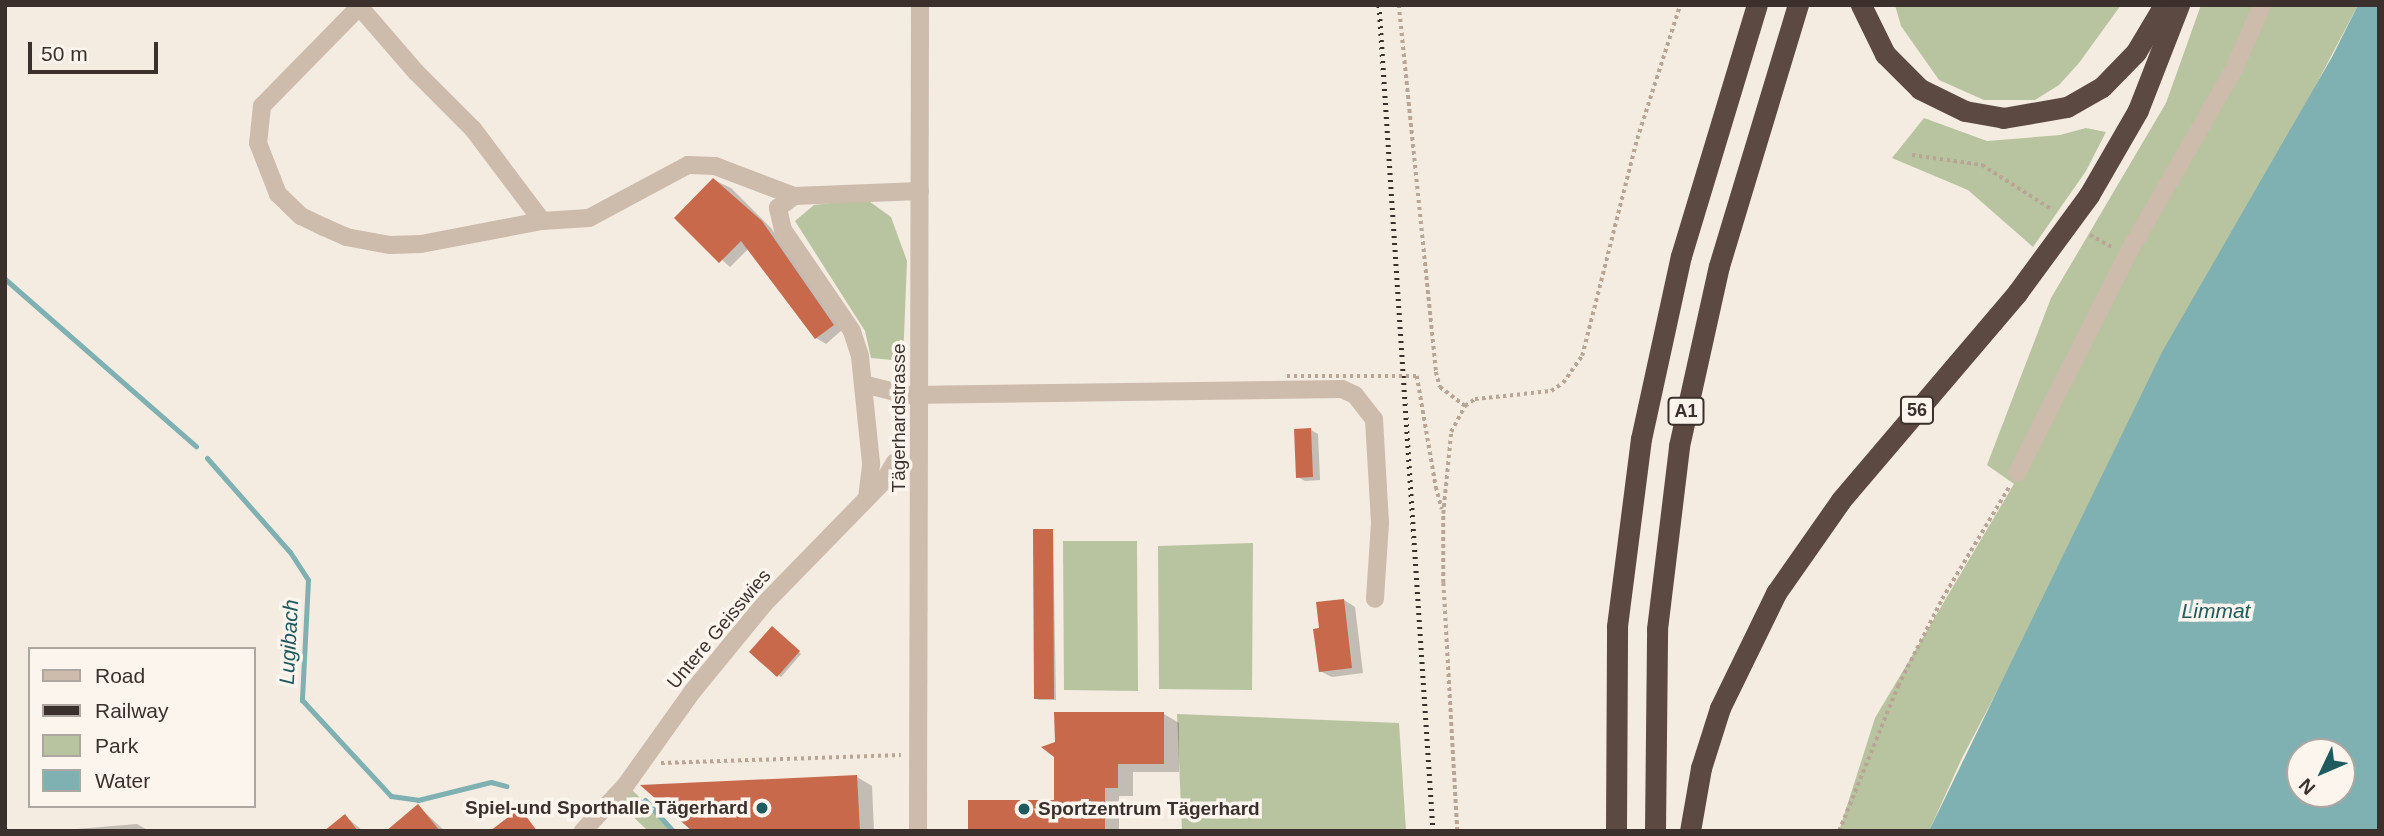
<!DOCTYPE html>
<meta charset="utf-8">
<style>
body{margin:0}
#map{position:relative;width:2384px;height:836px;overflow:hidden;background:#f4ebe1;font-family:Arial,sans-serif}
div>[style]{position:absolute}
.green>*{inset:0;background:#b8c4a0}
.water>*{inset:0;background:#7fb0b2}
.shadow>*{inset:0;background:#0003}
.stream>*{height:5px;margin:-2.5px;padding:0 2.5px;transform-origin:2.5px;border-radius:2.5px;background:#7fb0b2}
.building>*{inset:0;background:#c8694b}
.path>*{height:3.5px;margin-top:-1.75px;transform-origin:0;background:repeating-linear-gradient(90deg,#b9a596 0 3.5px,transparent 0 7px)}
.minor>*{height:18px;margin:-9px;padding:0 9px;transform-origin:9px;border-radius:9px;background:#cdbbac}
.highway>*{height:21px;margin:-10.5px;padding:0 10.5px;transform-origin:10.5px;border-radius:10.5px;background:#5c4a42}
.rail>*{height:5px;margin-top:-2.5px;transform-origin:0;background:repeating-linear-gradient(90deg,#3b302b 0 2px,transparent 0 7px)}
.path-bridge>*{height:3.5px;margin-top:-1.75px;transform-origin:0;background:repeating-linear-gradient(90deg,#b9a596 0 3.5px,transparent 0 7px)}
.dots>*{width:19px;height:19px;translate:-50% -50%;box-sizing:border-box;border:4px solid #fbf5ee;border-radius:50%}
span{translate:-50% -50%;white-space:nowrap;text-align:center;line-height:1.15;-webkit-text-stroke:7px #fbf5ee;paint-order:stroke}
.shield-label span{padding:2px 5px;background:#fbf5ee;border:2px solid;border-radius:5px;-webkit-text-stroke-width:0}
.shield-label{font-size:18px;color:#3b302b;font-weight:700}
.street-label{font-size:19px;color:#3b302b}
.poi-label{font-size:19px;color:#3b302b;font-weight:700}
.right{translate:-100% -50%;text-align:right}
.left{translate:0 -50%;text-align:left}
.water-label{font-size:21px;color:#1f5a5e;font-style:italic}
.frame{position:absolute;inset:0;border:7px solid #3b302b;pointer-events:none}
.legend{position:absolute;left:28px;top:647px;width:228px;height:161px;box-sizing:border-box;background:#fbf5ee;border:2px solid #aea6a0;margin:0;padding:9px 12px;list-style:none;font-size:21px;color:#3b302b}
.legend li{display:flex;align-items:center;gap:14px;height:35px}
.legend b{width:35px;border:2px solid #aea6a0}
.north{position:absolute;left:2286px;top:738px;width:70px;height:70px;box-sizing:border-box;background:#fbf5ee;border:2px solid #aea6a0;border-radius:50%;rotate:226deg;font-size:19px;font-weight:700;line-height:28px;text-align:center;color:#3b302b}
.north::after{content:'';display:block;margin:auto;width:24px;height:32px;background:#1f5a5e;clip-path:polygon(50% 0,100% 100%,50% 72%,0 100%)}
.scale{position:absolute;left:28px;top:42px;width:130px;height:32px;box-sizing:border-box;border:4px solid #3b302b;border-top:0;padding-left:9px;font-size:21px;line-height:24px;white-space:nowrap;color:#3b302b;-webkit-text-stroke:5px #fbf5ee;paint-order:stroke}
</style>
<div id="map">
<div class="green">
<div style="clip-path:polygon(1895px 5px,2121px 5px,2079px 63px,2059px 85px,2035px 100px,1984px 100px,1939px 80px,1901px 26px)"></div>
<div style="clip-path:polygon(2201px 5px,2358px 5px,1962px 758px,1929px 831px,1839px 831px,1875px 718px,2014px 484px,1987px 465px,2051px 298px,2166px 103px)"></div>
<div style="clip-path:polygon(1924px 118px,1987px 141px,2060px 135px,2086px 128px,2106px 132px,2086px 171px,2033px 247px,1968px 190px,1892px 158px)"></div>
<div style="clip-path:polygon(866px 199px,891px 217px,907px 261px,903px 361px,871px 358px,865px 331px,795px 221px,814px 205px)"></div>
<div style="clip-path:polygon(1063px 541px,1137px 541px,1138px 691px,1064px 690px)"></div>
<div style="clip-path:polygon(1253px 543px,1252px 690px,1159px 689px,1158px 546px)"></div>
<div style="clip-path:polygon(1177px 714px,1399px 723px,1406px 831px,1182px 831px)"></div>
<div style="clip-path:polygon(629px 787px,674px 831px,648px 831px,620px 804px)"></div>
</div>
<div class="water">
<div style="clip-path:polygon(evenodd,2358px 5px,2379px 5px,2379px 831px,1929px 831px,2162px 352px,2332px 57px,2358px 5px,2300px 752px,2342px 752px,2342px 794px,2300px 794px,2300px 752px)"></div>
</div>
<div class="shadow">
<div style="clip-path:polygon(714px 180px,731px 188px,771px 228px,842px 330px,826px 344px,816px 338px,749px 248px,730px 267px,676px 218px)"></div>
<div style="clip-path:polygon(1311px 430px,1318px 434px,1320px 480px,1305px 481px,1298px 477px)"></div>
<div style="clip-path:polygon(1053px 530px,1056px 700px,1039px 700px,1036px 698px)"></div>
<div style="clip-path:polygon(1344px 600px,1355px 607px,1363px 673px,1332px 677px,1320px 671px,1321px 630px)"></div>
<div style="clip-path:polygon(775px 630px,801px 654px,781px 677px,778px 675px)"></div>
<div style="clip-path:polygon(1164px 714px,1179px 723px,1179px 772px,1133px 772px,1133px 796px,1119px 796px,1119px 831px,969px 831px,1056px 802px)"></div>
<div style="clip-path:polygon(857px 777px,872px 786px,874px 831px,695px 831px)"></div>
<div style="clip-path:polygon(418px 806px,445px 831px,389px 831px)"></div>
<div style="clip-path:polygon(345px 816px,363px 831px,327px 831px)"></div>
<div style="clip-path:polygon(137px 824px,149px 831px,65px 830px)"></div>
</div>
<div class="stream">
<div style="left:5px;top:279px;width:254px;rotate:41.2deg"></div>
<div style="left:207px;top:458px;width:125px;rotate:48.6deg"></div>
<div style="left:290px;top:552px;width:33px;rotate:57deg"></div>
<div style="left:308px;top:580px;width:120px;rotate:92.9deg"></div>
<div style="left:302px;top:700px;width:131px;rotate:47.2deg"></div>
<div style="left:391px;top:796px;width:27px;rotate:8deg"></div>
<div style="left:418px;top:800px;width:75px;rotate:-13.9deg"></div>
<div style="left:491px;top:782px;width:16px;rotate:15deg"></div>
<div style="left:645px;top:800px;width:42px;rotate:47.9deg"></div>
</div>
<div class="building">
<div style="clip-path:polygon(713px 178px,762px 221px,834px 325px,815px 339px,741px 241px,719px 263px,674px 218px)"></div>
<div style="clip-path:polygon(1311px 428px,1313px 477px,1296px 478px,1294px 429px)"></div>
<div style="clip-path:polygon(1033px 529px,1053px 529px,1054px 699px,1034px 699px)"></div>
<div style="clip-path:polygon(1344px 599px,1352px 668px,1319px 672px,1313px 629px,1319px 628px,1316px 602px)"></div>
<div style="clip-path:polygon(772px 626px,800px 651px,777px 677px,749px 652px)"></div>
<div style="clip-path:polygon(1054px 712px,1164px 712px,1164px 764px,1118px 764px,1118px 788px,1105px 788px,1105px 831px,968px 831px,968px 800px,1054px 800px,1054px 757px,1041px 747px,1055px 742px)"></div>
<div style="clip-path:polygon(857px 775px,860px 831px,692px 831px,640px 785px)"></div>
<div style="clip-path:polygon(418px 804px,440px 831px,386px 831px)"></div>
<div style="clip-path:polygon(520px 808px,537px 831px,490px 831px)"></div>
<div style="clip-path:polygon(345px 814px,358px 831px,324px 831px)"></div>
</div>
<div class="path">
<div style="left:1399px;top:5px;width:369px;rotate:84.2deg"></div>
<div style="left:1436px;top:372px;width:16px;rotate:75deg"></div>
<div style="left:1440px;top:387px;width:31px;rotate:37deg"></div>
<div style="left:1912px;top:155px;width:71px;rotate:8.1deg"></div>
<div style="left:1982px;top:165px;width:84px;rotate:32.4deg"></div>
<div style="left:2090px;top:235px;width:25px;rotate:29deg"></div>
<div style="left:1436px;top:487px;width:23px;rotate:75deg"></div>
<div style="left:661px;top:763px;width:240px;rotate:-1.9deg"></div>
<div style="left:1457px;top:831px;width:248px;rotate:-93.2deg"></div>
<div style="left:1443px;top:583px;width:69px;rotate:-90deg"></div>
<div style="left:1443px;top:514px;width:82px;rotate:-84.4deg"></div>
<div style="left:1451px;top:432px;width:30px;rotate:-62deg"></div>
<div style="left:1465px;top:406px;width:12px;rotate:-35deg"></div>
<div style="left:1475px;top:399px;width:76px;rotate:-6deg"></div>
<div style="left:1551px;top:391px;width:14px;rotate:-34deg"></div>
<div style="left:1563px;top:383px;width:33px;rotate:-55deg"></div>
<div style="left:1582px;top:356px;width:224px;rotate:-75.8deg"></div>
<div style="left:1637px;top:139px;width:141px;rotate:-72.2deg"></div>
<div style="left:1839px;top:831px;width:157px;rotate:-67.9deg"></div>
<div style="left:1898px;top:686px;width:97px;rotate:-63.2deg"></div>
<div style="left:1942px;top:599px;width:131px;rotate:-59.1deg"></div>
</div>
<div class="minor">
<div style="left:358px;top:5px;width:89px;rotate:49.1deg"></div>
<div style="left:416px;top:72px;width:81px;rotate:45deg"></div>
<div style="left:473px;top:129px;width:115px;rotate:53.1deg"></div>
<div style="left:542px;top:221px;width:47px;rotate:-3.7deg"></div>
<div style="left:589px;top:218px;width:112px;rotate:-28.2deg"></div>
<div style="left:688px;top:165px;width:27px;rotate:2deg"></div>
<div style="left:715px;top:166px;width:85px;rotate:20.8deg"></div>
<div style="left:359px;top:7px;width:139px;rotate:134.4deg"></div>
<div style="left:262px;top:106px;width:37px;rotate:96deg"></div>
<div style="left:258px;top:143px;width:55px;rotate:68.6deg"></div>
<div style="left:278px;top:194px;width:32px;rotate:44deg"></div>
<div style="left:301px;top:216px;width:25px;rotate:26deg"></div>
<div style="left:324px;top:227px;width:24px;rotate:24deg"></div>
<div style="left:346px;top:237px;width:45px;rotate:10.3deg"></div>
<div style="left:390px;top:245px;width:31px;rotate:-2deg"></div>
<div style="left:421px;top:244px;width:123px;rotate:-10.8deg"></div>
<div style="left:863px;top:384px;width:45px;rotate:14deg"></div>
<div style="left:907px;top:395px;width:435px;rotate:-0.8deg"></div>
<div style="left:1342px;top:389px;width:14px;rotate:25deg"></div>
<div style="left:1355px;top:395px;width:31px;rotate:52deg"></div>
<div style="left:1374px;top:419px;width:104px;rotate:86.7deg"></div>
<div style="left:1380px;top:523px;width:76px;rotate:93.8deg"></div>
<div style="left:2017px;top:473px;width:244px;rotate:-63.2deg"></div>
<div style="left:2127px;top:255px;width:217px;rotate:-60.1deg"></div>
<div style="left:2235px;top:67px;width:68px;rotate:-66.5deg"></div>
<div style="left:867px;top:498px;width:35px;rotate:-83deg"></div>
<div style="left:871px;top:463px;width:108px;rotate:-95.9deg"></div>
<div style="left:860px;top:356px;width:26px;rotate:-108deg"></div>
<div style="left:852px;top:331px;width:122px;rotate:-124.3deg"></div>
<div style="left:783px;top:230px;width:23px;rotate:-103deg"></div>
<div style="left:778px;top:208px;width:20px;rotate:-37deg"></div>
<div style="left:794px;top:196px;width:126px;rotate:-2.3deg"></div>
<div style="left:583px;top:831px;width:62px;rotate:-47deg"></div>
<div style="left:625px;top:786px;width:115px;rotate:-54.5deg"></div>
<div style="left:692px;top:692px;width:114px;rotate:-50.7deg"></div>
<div style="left:764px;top:604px;width:170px;rotate:-45.7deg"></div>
<div style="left:883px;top:482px;width:23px;rotate:-59deg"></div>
<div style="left:918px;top:831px;width:826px;rotate:-89.86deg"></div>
</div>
<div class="highway">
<div style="left:1861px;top:5px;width:55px;rotate:63.9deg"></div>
<div style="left:1885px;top:54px;width:49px;rotate:45deg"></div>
<div style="left:1920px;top:89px;width:50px;rotate:26.1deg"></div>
<div style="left:1965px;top:111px;width:39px;rotate:10deg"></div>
<div style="left:2003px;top:118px;width:65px;rotate:-9.8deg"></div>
<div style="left:2067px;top:107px;width:40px;rotate:-29.7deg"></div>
<div style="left:2102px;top:87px;width:49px;rotate:-45.8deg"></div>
<div style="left:2136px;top:52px;width:55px;rotate:-59.2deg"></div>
<div style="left:1616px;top:831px;width:205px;rotate:-89.7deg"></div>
<div style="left:1617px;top:626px;width:189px;rotate:-82.7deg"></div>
<div style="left:1641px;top:439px;width:187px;rotate:-77.7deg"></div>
<div style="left:1681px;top:256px;width:262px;rotate:-73.2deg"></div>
<div style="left:1655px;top:831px;width:202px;rotate:-89.4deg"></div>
<div style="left:1657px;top:629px;width:184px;rotate:-83.1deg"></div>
<div style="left:1679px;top:446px;width:184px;rotate:-77.5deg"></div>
<div style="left:1719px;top:266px;width:273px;rotate:-73.2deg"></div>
<div style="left:1690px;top:831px;width:64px;rotate:-80.1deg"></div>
<div style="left:1701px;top:768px;width:63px;rotate:-72.4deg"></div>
<div style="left:1720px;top:708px;width:128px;rotate:-64deg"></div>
<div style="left:1776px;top:593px;width:113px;rotate:-55deg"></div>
<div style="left:1841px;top:500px;width:272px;rotate:-49.6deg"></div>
<div style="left:2017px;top:293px;width:122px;rotate:-53.7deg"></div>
<div style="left:2089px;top:195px;width:98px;rotate:-60deg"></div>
<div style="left:2138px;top:110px;width:113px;rotate:-68.7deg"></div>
</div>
<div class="rail">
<div style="left:1379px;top:5px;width:828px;rotate:86.26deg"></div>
</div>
<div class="path-bridge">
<div style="left:1287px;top:376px;width:130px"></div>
<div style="left:1417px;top:376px;width:113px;rotate:80.3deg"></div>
</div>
<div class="dots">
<div style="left:762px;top:808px;background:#1f5a5e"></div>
<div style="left:1024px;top:809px;background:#1f5a5e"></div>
</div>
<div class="shield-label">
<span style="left:1917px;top:410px">56</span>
<span style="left:1686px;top:411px">A1</span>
</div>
<div class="street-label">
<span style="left:899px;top:418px;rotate:-90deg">Tägerhardstrasse</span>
<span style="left:719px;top:629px;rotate:-50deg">Untere Geisswies</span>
</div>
<div class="poi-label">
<span class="right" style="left:748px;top:808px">Spiel-und Sporthalle Tägerhard</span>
<span class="left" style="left:1038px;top:809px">Sportzentrum Tägerhard</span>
</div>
<div class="water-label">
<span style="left:2216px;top:611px">Limmat</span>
<span style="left:289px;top:642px;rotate:-87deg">Lugibach</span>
</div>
<div class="frame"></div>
<ul class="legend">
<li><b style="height:9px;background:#cdbbac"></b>Road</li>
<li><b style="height:9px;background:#3b302b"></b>Railway</li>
<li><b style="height:19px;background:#b8c4a0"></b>Park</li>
<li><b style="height:19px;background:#7fb0b2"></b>Water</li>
</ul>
<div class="north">N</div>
<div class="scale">50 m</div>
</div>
